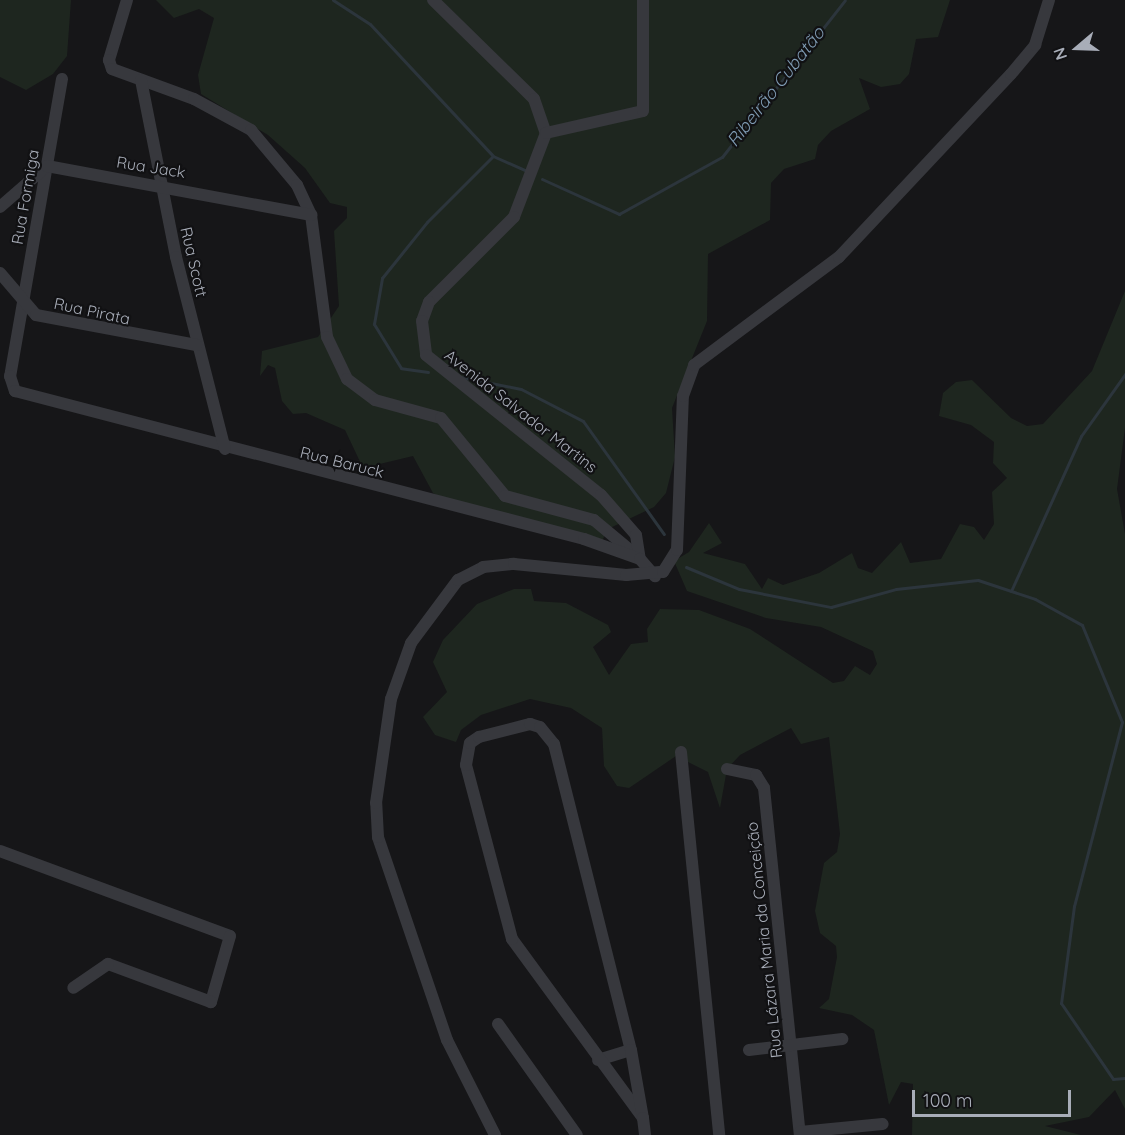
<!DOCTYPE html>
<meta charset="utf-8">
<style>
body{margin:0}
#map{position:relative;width:1125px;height:1135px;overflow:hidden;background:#161618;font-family:Quicksand,sans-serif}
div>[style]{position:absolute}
.green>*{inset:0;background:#1e261f}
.stream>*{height:3px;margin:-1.5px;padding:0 1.5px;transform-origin:1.5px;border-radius:1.5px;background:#2c353c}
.street>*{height:12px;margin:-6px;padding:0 6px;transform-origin:6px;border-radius:6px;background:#37383d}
span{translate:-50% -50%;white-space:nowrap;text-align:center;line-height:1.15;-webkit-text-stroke:4.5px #111113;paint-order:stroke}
.street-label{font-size:16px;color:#a8adb8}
.water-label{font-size:18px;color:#7f9bb3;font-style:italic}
.north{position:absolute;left:1047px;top:18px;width:60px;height:60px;-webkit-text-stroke:4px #111113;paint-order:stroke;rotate:251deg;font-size:16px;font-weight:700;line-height:24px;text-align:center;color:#a8adb8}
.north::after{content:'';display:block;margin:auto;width:21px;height:27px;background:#a8adb8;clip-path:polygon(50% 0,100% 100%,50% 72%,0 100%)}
.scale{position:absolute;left:912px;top:1090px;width:159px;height:27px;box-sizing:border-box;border:3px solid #a8adb8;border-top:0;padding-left:8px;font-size:18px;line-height:21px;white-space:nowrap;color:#a8adb8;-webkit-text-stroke:4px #111113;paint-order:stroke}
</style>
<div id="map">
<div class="green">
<div style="clip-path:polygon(0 0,71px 0,67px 56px,53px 74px,26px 90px,0 77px)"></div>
<div style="clip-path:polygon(156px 0,950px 0,938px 37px,916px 39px,909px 74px,900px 84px,881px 87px,859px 78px,870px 109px,831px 131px,818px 145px,815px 159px,784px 169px,771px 183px,770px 220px,708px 254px,707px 321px,672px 408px,675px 457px,666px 493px,654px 507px,608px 529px,601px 543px,448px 502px,433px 493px,413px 456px,363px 468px,345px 430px,306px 413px,293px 414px,282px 401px,275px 368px,268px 365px,260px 376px,262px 351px,318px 337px,339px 306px,334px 231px,347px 218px,347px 207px,330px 203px,305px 168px,268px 135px,201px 94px,198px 75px,214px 18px,199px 9px,174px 18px)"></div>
<div style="clip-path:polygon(1125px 291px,1125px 428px,1117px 489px,1125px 534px,1125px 1135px,1125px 1109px,1115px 1090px,1089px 1117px,1045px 1126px,1081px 1135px,912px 1135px,913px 1084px,901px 1082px,889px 1105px,874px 1030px,852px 1015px,819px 1008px,829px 999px,837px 957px,836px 946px,820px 933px,815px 911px,824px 863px,837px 852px,840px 834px,829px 737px,801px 744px,791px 728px,740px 755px,727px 769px,720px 808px,708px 772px,676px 756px,629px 788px,617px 786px,604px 766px,602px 728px,571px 708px,530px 699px,481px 715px,461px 730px,456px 742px,435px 735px,423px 717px,447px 692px,433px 662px,443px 640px,477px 604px,514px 589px,531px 589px,534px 601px,566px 603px,608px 625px,611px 632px,593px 647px,609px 675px,631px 644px,648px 642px,647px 629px,660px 609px,699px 610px,750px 629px,833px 683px,844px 681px,855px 666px,870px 675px,877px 664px,873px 651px,821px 627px,766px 618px,687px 591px,674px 561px,689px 552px,709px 523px,722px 543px,703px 553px,745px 564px,762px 589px,768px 578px,783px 585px,819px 573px,852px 553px,858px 568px,872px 573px,901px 542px,910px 563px,941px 559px,960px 524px,974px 527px,984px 540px,994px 524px,992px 492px,1007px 478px,993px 463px,994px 442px,971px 425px,939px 416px,943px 393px,956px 382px,972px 380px,1011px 418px,1027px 426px,1043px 424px,1092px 371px)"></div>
</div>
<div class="stream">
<div style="left:333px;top:0;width:44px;rotate:33deg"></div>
<div style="left:370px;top:24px;width:180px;rotate:47deg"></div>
<div style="left:542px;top:179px;width:85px;rotate:24.4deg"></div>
<div style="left:619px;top:214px;width:118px;rotate:-29deg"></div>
<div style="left:722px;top:157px;width:199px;rotate:-51.9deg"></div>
<div style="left:428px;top:372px;width:27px;rotate:-172deg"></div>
<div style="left:401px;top:368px;width:52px;rotate:-121.5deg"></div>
<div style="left:374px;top:324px;width:47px;rotate:-80.1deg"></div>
<div style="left:382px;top:278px;width:72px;rotate:-51.2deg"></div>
<div style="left:427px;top:222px;width:93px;rotate:-45deg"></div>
<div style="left:493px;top:156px;width:35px;rotate:24deg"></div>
<div style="left:461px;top:377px;width:61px;rotate:11.3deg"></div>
<div style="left:521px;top:389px;width:70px;rotate:27.3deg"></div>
<div style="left:583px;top:421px;width:139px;rotate:54.4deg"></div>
<div style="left:686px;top:567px;width:57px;rotate:22.5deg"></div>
<div style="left:739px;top:589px;width:94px;rotate:11.1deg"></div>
<div style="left:831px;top:607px;width:67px;rotate:-15.5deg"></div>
<div style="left:896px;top:589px;width:82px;rotate:-6.3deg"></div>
<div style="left:978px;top:580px;width:60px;rotate:18.4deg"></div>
<div style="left:1035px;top:599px;width:54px;rotate:29deg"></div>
<div style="left:1082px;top:625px;width:105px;rotate:67.6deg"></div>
<div style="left:1122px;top:722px;width:190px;rotate:104.6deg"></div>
<div style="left:1074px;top:906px;width:98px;rotate:97.6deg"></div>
<div style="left:1061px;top:1003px;width:92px;rotate:55.6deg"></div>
<div style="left:1113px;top:1079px;width:12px;rotate:-5deg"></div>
<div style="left:1011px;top:591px;width:170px;rotate:-65.7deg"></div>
<div style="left:1081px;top:436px;width:76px;rotate:-54.6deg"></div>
</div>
<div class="street">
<div style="left:127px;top:0;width:63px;rotate:106.7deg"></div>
<div style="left:109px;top:60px;width:9px;rotate:72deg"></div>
<div style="left:112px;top:69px;width:87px;rotate:20.1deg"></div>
<div style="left:194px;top:99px;width:65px;rotate:28.5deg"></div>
<div style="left:251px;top:130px;width:72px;rotate:50.1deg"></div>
<div style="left:297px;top:185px;width:33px;rotate:65deg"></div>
<div style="left:311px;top:215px;width:123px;rotate:82.5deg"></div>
<div style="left:327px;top:337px;width:47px;rotate:64.5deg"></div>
<div style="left:347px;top:379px;width:35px;rotate:37deg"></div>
<div style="left:375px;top:400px;width:68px;rotate:15.3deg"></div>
<div style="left:441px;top:418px;width:101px;rotate:50.6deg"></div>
<div style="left:505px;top:496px;width:92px;rotate:15.1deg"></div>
<div style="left:594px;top:520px;width:56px;rotate:39.9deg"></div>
<div style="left:433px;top:0;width:141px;rotate:44.4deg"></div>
<div style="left:534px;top:99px;width:36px;rotate:71deg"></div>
<div style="left:546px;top:133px;width:90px;rotate:110.9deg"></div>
<div style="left:514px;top:217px;width:120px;rotate:135deg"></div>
<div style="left:429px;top:302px;width:20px;rotate:110deg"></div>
<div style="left:422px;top:321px;width:34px;rotate:83deg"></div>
<div style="left:426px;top:355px;width:224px;rotate:38.7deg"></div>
<div style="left:601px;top:495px;width:53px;rotate:48.8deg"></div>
<div style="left:636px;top:535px;width:24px;rotate:81deg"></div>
<div style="left:62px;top:79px;width:302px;rotate:99.9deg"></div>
<div style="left:10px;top:376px;width:16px;rotate:72deg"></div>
<div style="left:15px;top:391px;width:588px;rotate:14.58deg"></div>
<div style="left:584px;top:539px;width:59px;rotate:19.7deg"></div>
<div style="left:640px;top:559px;width:23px;rotate:49deg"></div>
<div style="left:141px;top:80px;width:180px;rotate:78.8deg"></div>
<div style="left:176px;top:257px;width:198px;rotate:75.7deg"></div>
<div style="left:546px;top:133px;width:99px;rotate:-12.8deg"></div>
<div style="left:643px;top:111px;width:111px;rotate:-90deg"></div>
<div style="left:0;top:207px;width:62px;rotate:-41.1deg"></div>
<div style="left:47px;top:166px;width:269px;rotate:10.5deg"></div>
<div style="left:0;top:273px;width:55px;rotate:49.4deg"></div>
<div style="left:36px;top:315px;width:163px;rotate:10.6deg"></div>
<div style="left:681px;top:752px;width:385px;rotate:84.3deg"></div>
<div style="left:727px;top:769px;width:30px;rotate:12deg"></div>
<div style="left:756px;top:775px;width:15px;rotate:58deg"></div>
<div style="left:764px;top:788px;width:349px;rotate:84.1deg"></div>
<div style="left:0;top:851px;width:245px;rotate:20.3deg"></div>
<div style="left:230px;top:936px;width:69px;rotate:106.1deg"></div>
<div style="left:211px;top:1002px;width:110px;rotate:-159.7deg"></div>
<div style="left:108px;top:964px;width:42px;rotate:145.6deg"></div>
<div style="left:498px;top:1024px;width:136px;rotate:54.6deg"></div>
<div style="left:749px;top:1050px;width:94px;rotate:-6.7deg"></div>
<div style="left:598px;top:1060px;width:34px;rotate:-17deg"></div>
<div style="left:643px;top:1118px;width:222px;rotate:-126.2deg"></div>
<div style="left:512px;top:939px;width:180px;rotate:-104.8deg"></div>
<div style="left:466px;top:765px;width:22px;rotate:-80deg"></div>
<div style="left:470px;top:743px;width:11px;rotate:-34deg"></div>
<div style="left:479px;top:737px;width:53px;rotate:-14.3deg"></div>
<div style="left:530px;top:724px;width:10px;rotate:17deg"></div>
<div style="left:540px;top:727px;width:22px;rotate:51deg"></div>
<div style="left:554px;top:744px;width:316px;rotate:75.9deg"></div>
<div style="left:631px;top:1050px;width:69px;rotate:80deg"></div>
<div style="left:643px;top:1118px;width:17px;rotate:83deg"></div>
<div style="left:800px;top:1132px;width:83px;rotate:-5.5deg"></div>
<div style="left:495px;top:1135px;width:106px;rotate:-116.8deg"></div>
<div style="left:447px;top:1040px;width:214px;rotate:-108.8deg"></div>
<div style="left:378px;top:837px;width:34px;rotate:-93deg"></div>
<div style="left:376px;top:803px;width:105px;rotate:-81.8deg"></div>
<div style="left:391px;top:699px;width:59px;rotate:-70.3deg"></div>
<div style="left:411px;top:643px;width:79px;rotate:-53.3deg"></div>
<div style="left:458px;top:580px;width:28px;rotate:-27deg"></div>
<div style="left:483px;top:567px;width:31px;rotate:-6deg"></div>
<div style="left:514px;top:564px;width:113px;rotate:5.6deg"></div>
<div style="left:626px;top:575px;width:37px;rotate:-5deg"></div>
<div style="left:663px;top:572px;width:26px;rotate:-58deg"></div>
<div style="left:677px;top:550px;width:154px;rotate:-87.8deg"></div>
<div style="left:683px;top:396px;width:33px;rotate:-70deg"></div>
<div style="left:694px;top:365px;width:181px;rotate:-36.7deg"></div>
<div style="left:839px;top:257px;width:251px;rotate:-46.8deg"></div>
<div style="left:1011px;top:74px;width:38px;rotate:-50deg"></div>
<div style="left:1035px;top:45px;width:47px;rotate:-72.7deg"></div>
</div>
<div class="street-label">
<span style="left:151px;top:167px;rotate:9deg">Rua Jack</span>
<span style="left:25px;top:197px;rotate:-80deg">Rua Formiga</span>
<span style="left:194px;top:262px;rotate:77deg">Rua Scott</span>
<span style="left:92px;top:311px;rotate:12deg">Rua Pirata</span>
<span style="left:521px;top:411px;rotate:38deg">Avenida Salvador Martins</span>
<span style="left:342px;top:462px;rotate:14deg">Rua Baruck</span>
<span style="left:764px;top:940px;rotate:-96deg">Rua Lázara Maria da Conceição</span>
</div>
<div class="water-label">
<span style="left:776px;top:87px;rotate:-52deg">Ribeirão Cubatão</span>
</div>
<div class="north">N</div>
<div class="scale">100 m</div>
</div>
